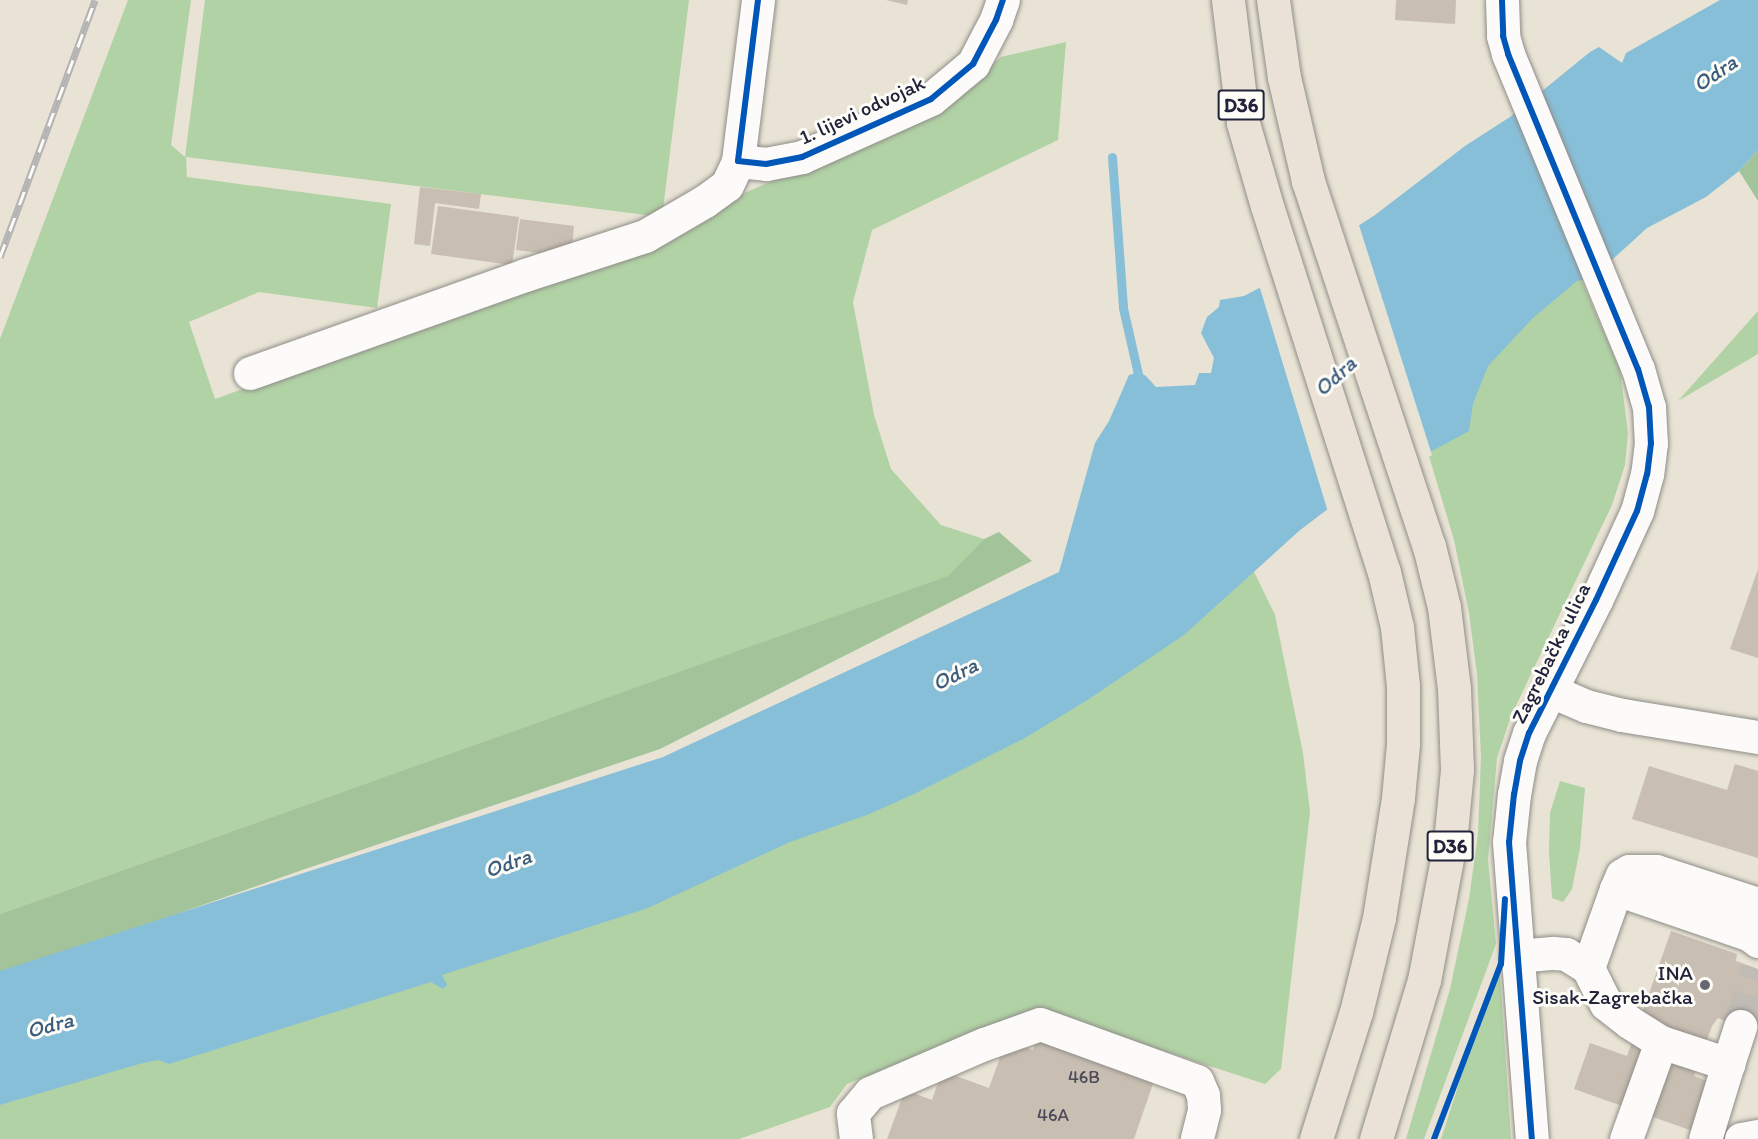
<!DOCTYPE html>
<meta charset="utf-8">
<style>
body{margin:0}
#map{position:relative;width:1758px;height:1139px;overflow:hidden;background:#e8e3d4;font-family:Itim,sans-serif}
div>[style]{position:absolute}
.green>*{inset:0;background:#b1d2a5}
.forest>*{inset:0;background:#a3c49b}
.water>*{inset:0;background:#88bfd8}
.pier>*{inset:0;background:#e8e3d4}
.stream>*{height:9px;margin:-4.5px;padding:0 4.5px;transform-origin:4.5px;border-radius:4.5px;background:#88bfd8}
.building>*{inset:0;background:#c8beb1}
.minor-tunnel>*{height:33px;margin-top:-16.5px;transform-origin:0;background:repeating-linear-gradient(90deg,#c0bcb5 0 33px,transparent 0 49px)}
.roads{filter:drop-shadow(0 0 2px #8f8d89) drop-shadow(0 0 2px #8f8d89)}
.minor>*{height:33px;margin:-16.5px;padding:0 16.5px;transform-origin:16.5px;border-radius:16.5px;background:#fcfbf9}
.major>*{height:33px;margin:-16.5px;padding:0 16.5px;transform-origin:16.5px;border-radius:16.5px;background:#ebe2d7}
.rail>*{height:7px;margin-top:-3.5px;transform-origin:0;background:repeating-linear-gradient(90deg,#fdfcf7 0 14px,#b3b3b4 0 28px);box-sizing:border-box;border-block:2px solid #b3b3b4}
.cycleway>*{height:6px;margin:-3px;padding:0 3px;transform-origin:3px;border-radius:3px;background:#0057b8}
.dots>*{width:16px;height:16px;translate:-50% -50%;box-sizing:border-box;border:3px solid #fdfcf7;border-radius:50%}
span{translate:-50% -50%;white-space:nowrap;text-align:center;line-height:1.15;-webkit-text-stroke:6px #fdfcf7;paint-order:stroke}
.number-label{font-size:18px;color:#4c4958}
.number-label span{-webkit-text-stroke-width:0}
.shield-label span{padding:2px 4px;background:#fdfcf7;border:2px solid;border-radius:4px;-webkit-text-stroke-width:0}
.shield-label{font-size:20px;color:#22223b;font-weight:700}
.street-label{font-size:21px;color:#22223b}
.poi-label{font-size:21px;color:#22223b}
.right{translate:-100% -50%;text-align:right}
.water-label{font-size:22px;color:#3a5b7b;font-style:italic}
</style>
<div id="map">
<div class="green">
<div style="clip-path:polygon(128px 0,191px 0,171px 145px,185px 157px,205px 0,689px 0,662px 217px,186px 157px,187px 177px,391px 204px,377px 308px,259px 292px,189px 322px,215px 399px,543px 280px,946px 106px,1001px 57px,1066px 42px,1058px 140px,872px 230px,853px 302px,874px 415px,891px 469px,941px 525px,984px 539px,949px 576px,0 914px,0 339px)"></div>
<div style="clip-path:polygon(1567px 247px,1620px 370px,1628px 433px,1625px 465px,1612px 505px,1511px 716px,1497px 758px,1488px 860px,1496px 944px,1424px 1139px,1406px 1139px,1450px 989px,1469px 899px,1478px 834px,1481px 757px,1477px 674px,1469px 613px,1454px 540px,1429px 456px,1462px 335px)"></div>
<div style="clip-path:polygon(1758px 311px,1758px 354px,1678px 401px)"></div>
<div style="clip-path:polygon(1242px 547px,1275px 615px,1303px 753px,1310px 812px,1281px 1069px,1265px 1084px,1041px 1011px,1026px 1013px,847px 1084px,830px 1107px,739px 1139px,0 1139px,0 1092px)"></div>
<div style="clip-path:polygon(1560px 781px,1585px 788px,1580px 848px,1572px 889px,1563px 902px,1552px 898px,1549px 852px,1550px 813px)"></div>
<div style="clip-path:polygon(1500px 974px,1511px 1139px,1441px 1139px,1461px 1077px)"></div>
</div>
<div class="forest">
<div style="clip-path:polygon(1758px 150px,1758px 201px,1739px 171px)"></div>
<div style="clip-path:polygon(999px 532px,1032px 561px,660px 749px,305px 869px,0 976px,0 914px,948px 576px,984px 539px)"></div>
</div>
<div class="water">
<div style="clip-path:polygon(1720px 0,1758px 0,1758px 150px,1739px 171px,1706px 197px,1647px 228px,1591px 279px,1577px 281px,1533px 318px,1488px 366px,1473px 404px,1469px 431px,1337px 502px,1299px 531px,1184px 635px,1089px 699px,1025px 738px,912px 795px,867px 815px,790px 842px,648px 908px,442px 975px,447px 985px,443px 989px,431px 982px,169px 1064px,158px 1060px,139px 1064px,0 1105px,0 971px,663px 757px,1059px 572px,1095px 443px,1109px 421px,1129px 375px,1139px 372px,1146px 376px,1156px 387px,1195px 385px,1199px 373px,1211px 373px,1214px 358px,1201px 333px,1207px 317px,1219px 307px,1220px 300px,1244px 296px,1271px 282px,1375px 215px,1465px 146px,1510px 117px,1590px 52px,1599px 47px,1622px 63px,1626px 53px)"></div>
</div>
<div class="pier">
<div style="clip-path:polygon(1358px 222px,1432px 455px,1328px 512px,1259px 285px)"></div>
</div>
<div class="stream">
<div style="left:1112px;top:157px;width:151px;rotate:85.8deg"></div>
<div style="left:1123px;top:308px;width:77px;rotate:77.2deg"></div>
</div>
<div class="building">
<div style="clip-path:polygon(886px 0,908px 0,907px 5px)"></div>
<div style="clip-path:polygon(1396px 0,1456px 0,1455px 24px,1395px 20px)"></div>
<div style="clip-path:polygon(420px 187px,481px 194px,479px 209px,435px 203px,430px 246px,414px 244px)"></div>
<div style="clip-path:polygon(438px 206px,519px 217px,512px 265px,431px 254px)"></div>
<div style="clip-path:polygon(520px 219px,574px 226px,571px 257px,516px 250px)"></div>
<div style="clip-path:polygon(1758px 569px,1758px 658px,1730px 649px)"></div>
<div style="clip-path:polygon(1735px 764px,1758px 771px,1758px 858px,1632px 819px,1649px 766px,1727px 790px)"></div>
<div style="clip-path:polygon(1671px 931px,1737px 954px,1736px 961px,1758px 969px,1758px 1022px,1755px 1032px,1718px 1018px,1712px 1026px,1694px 1076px,1718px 1085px,1701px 1134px,1574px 1089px,1590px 1043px,1627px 1056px)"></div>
<div style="clip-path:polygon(1040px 1028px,1158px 1069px,1134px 1139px,887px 1139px,905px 1090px,932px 1100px,942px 1071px,989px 1088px,1006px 1041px,1033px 1050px)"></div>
</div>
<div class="minor-tunnel">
<div style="left:1740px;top:1026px;width:60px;rotate:-72.5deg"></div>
</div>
<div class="roads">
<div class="minor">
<div style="left:1502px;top:0;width:36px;rotate:88deg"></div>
<div style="left:1503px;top:36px;width:19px;rotate:74deg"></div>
<div style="left:1508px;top:54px;width:341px;rotate:67.6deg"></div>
<div style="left:1638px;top:369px;width:40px;rotate:74deg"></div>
<div style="left:1649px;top:407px;width:36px;rotate:87deg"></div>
<div style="left:1651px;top:443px;width:31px;rotate:97deg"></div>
<div style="left:1647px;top:474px;width:38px;rotate:105deg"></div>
<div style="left:1637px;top:511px;width:98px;rotate:114.7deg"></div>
<div style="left:1596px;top:600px;width:149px;rotate:116.7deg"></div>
<div style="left:1529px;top:733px;width:29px;rotate:108deg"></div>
<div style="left:1520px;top:761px;width:34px;rotate:100deg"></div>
<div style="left:1514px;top:794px;width:48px;rotate:95.9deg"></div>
<div style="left:1509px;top:842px;width:298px;rotate:85.6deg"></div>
<div style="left:738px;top:161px;width:28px;rotate:6deg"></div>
<div style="left:766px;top:164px;width:37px;rotate:-11deg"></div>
<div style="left:802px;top:157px;width:141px;rotate:-24.2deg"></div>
<div style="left:931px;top:99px;width:55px;rotate:-39.8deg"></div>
<div style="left:973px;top:64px;width:50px;rotate:-62.4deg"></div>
<div style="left:996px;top:20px;width:21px;rotate:-71deg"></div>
<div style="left:250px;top:373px;width:292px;rotate:-19.6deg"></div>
<div style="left:525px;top:275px;width:126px;rotate:-18deg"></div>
<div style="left:645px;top:236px;width:69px;rotate:-30.3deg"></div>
<div style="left:705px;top:201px;width:27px;rotate:-36deg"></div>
<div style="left:727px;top:185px;width:26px;rotate:-65deg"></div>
<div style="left:738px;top:161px;width:162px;rotate:-82.9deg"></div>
<div style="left:1549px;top:690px;width:40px;rotate:23.4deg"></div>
<div style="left:1586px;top:706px;width:37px;rotate:14deg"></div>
<div style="left:1622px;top:715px;width:138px;rotate:9.2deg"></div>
<div style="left:1616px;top:889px;width:142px;rotate:18.9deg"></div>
<div style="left:1750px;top:935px;width:10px;rotate:37deg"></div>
<div style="left:1517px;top:956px;width:36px;rotate:-5deg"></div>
<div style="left:1553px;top:953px;width:13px;rotate:4deg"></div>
<div style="left:1566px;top:954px;width:26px;rotate:32deg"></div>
<div style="left:1588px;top:968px;width:40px;rotate:63.4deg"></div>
<div style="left:1606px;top:1004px;width:29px;rotate:38deg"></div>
<div style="left:1629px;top:1022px;width:38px;rotate:32deg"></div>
<div style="left:1661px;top:1042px;width:71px;rotate:18.2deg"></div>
<div style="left:1728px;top:1064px;width:78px;rotate:107deg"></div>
<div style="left:1588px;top:968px;width:84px;rotate:-70.5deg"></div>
<div style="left:1616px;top:889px;width:15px;rotate:-67deg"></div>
<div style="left:1622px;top:875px;width:8px;rotate:-30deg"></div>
<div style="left:1629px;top:871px;width:27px"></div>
<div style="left:1656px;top:871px;width:107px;rotate:17.9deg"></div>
<div style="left:1728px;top:1064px;width:40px;rotate:-72deg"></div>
<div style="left:856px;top:1139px;width:26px;rotate:-97deg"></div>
<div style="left:853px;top:1113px;width:26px;rotate:-50deg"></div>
<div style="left:870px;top:1093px;width:124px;rotate:-23.3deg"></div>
<div style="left:984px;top:1044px;width:59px;rotate:-19.7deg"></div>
<div style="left:1040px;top:1024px;width:167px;rotate:20deg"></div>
<div style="left:1197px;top:1081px;width:15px;rotate:67deg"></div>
<div style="left:1203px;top:1095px;width:15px;rotate:86deg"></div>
<div style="left:1204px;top:1110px;width:30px;rotate:104deg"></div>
<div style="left:1626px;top:1139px;width:103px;rotate:-70.2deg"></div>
<div style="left:1741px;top:1139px;width:17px;rotate:-10deg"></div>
</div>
<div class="major">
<div style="left:1228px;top:0;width:124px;rotate:83deg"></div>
<div style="left:1243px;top:123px;width:86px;rotate:73.9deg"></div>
<div style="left:1267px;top:206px;width:384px;rotate:72.3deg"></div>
<div style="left:1384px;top:572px;width:57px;rotate:76.7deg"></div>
<div style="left:1397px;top:627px;width:59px;rotate:84.2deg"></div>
<div style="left:1403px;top:686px;width:58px;rotate:90deg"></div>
<div style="left:1403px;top:744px;width:54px;rotate:95.3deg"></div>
<div style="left:1398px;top:798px;width:121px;rotate:99deg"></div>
<div style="left:1379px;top:918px;width:97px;rotate:103.7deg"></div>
<div style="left:1356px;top:1012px;width:133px;rotate:107.5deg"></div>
<div style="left:1273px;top:0;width:78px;rotate:81.9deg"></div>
<div style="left:1284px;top:77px;width:107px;rotate:77deg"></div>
<div style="left:1308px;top:181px;width:385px;rotate:71.7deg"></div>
<div style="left:1429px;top:546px;width:63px;rotate:76.2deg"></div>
<div style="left:1444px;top:607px;width:82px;rotate:83deg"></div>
<div style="left:1454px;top:688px;width:82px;rotate:87.9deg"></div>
<div style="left:1457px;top:770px;width:73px;rotate:95.5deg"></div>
<div style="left:1450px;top:843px;width:139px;rotate:100.7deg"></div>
<div style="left:1424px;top:980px;width:166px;rotate:106.8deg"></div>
</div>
</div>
<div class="rail">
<div style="left:0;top:257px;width:274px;rotate:-69.7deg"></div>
</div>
<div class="cycleway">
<div style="left:758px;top:0;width:162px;rotate:97.1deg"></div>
<div style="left:738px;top:161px;width:28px;rotate:6deg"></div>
<div style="left:766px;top:164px;width:37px;rotate:-11deg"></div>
<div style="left:802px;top:157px;width:141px;rotate:-24.2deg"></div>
<div style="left:931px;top:99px;width:55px;rotate:-39.8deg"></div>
<div style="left:973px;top:64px;width:50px;rotate:-62.4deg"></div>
<div style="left:996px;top:20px;width:21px;rotate:-71deg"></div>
<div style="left:1502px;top:0;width:36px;rotate:88deg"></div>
<div style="left:1503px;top:36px;width:19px;rotate:74deg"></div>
<div style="left:1508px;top:54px;width:341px;rotate:67.6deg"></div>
<div style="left:1638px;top:369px;width:40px;rotate:74deg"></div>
<div style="left:1649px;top:407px;width:36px;rotate:87deg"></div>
<div style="left:1651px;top:443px;width:31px;rotate:97deg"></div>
<div style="left:1647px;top:474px;width:38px;rotate:105deg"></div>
<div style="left:1637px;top:511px;width:98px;rotate:114.7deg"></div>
<div style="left:1596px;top:600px;width:149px;rotate:116.7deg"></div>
<div style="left:1529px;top:733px;width:29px;rotate:108deg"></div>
<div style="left:1520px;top:761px;width:34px;rotate:100deg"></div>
<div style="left:1514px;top:794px;width:48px;rotate:95.9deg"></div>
<div style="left:1509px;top:842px;width:298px;rotate:85.6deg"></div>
<div style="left:1434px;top:1139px;width:187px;rotate:-69.1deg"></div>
<div style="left:1501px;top:964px;width:65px;rotate:-86.5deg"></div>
</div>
<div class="dots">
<div style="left:1705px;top:985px;background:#676671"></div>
</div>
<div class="number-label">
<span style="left:1084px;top:1077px">46B</span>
<span style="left:1053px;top:1115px">46A</span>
</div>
<div class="shield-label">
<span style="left:1241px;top:105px">D36</span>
<span style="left:1450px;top:846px">D36</span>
</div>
<div class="street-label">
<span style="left:862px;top:110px;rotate:-25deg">1. lijevi odvojak</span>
<span style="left:1551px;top:653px;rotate:-64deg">Zagrebačka ulica</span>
</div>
<div class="poi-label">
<span class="right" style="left:1693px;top:985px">INA<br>Sisak-Zagrebačka</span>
</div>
<div class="water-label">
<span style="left:1715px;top:73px;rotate:-34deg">Odra</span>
<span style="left:1335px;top:376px;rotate:-42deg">Odra</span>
<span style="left:955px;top:674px;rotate:-27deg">Odra</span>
<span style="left:508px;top:863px;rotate:-20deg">Odra</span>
<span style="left:50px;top:1025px;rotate:-15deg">Odra</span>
</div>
</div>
